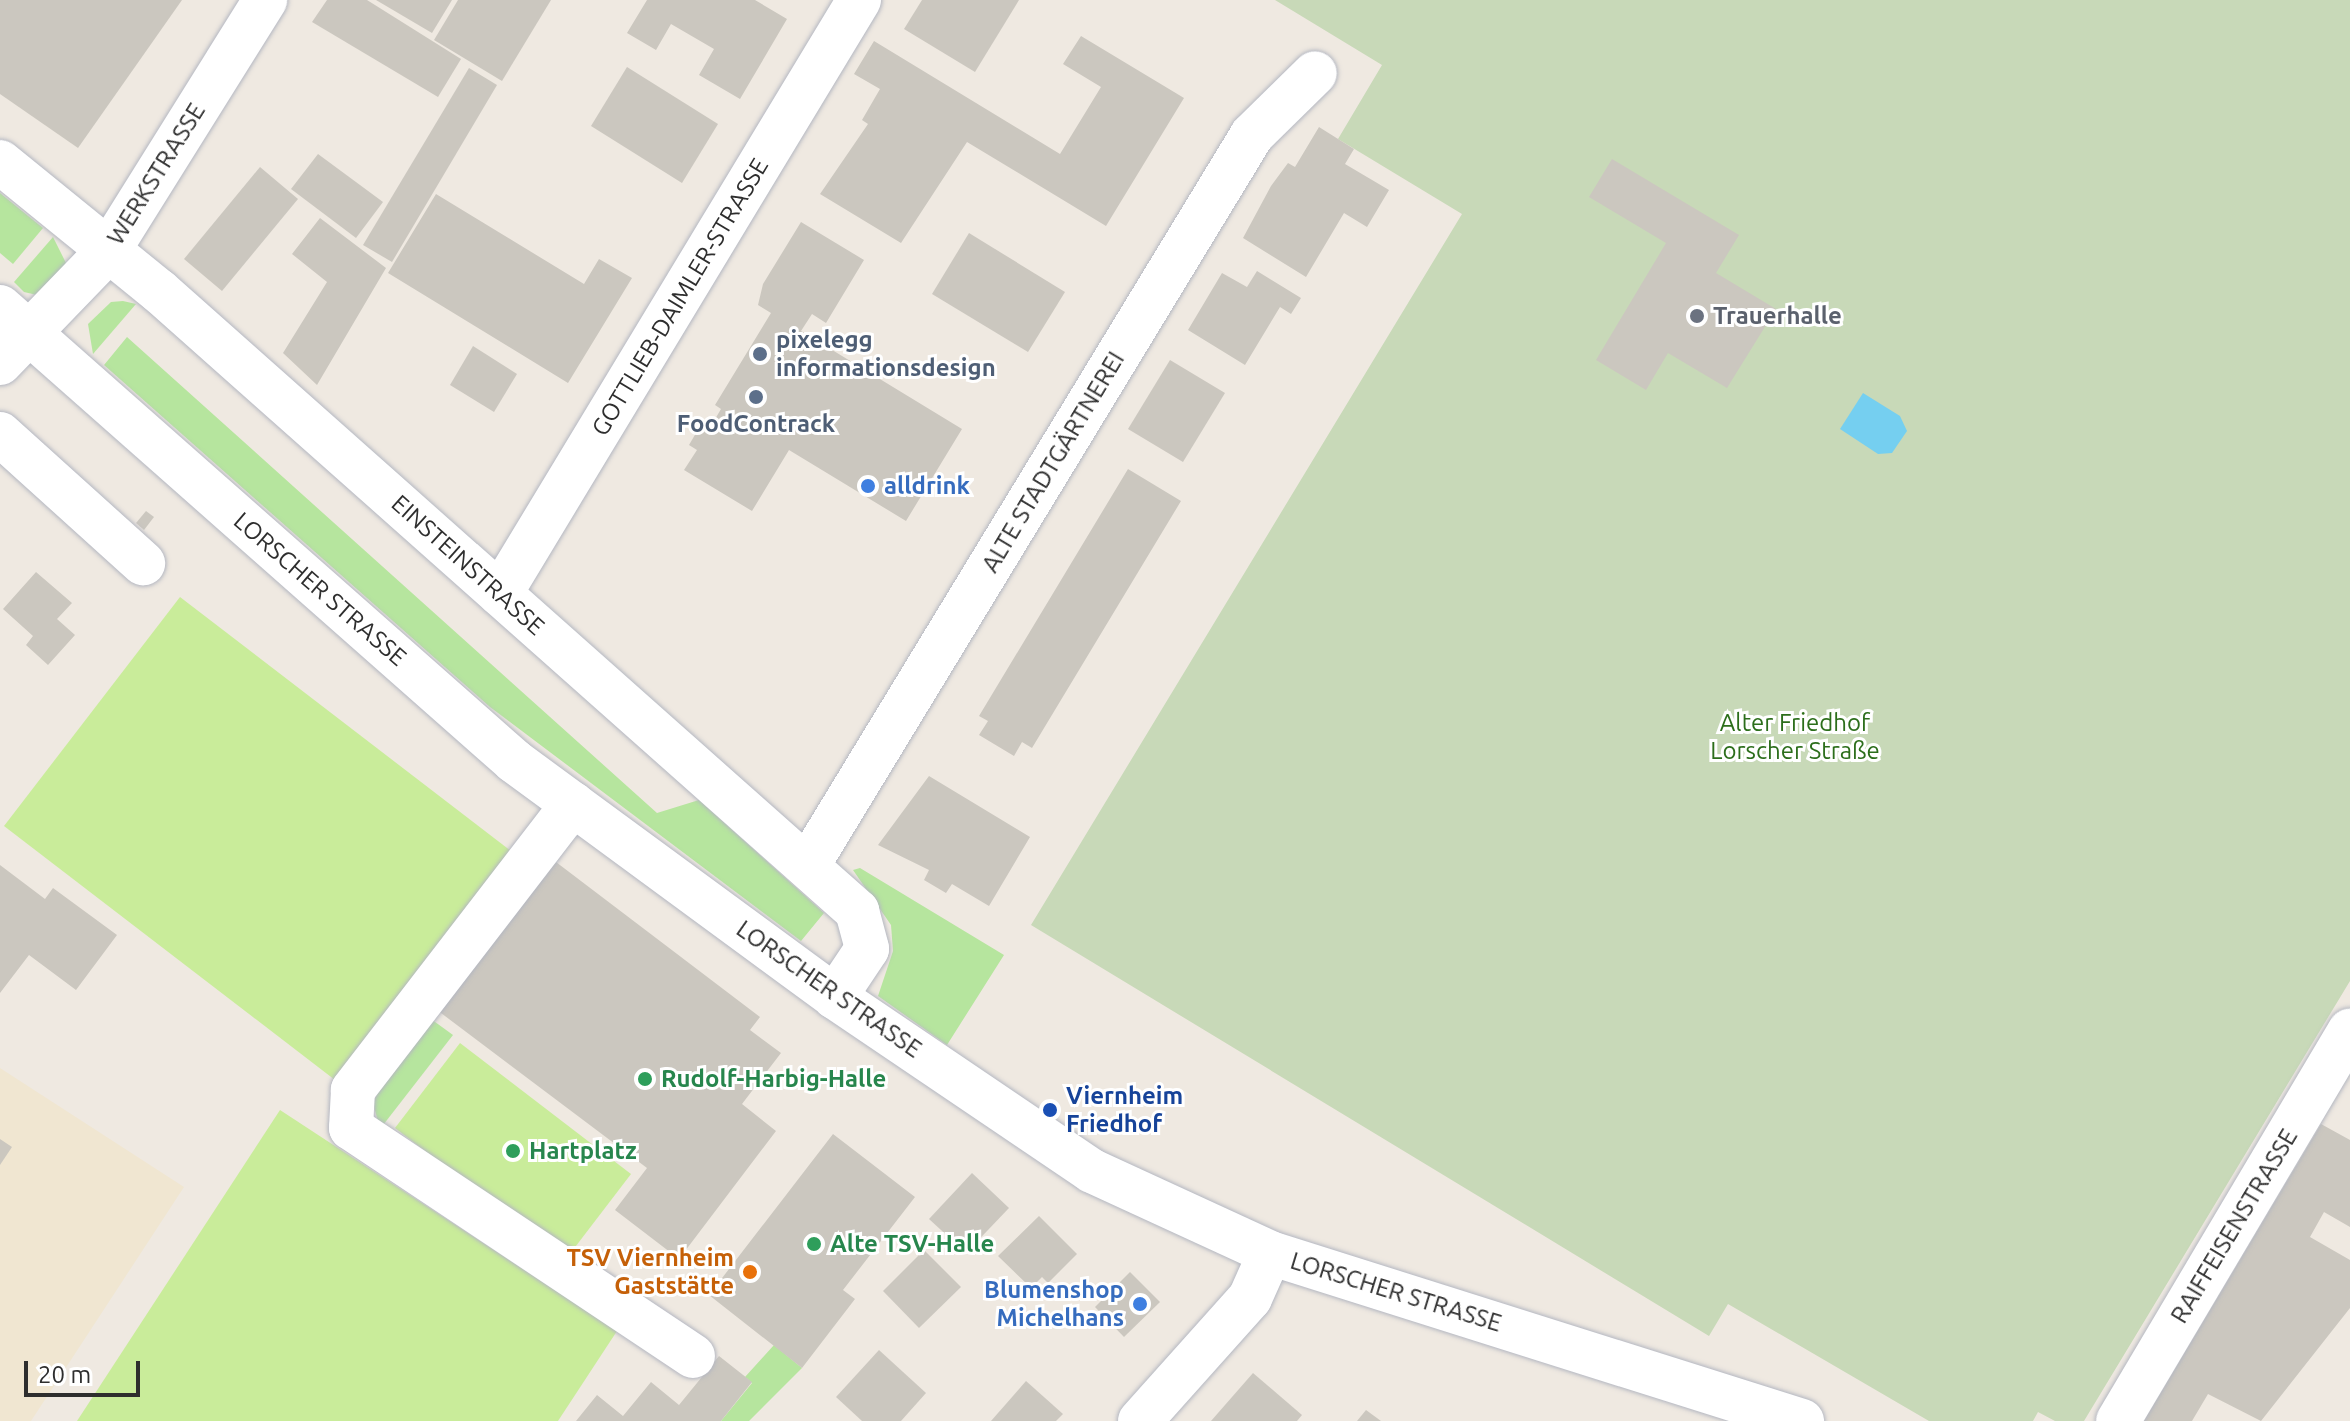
<!DOCTYPE html>
<meta charset="utf-8">
<style>
body{margin:0}
#map{position:relative;width:2350px;height:1421px;overflow:hidden;background:#efe9e1;font-family:Ubuntu,sans-serif}
div>[style]{position:absolute}
.education>*{inset:0;background:#f0e6d1}
.green>*{inset:0;background:#b6e59e}
.cemetery>*{inset:0;background:#c8d9b8}
.pitch>*{inset:0;background:#c9ec9a}
.water>*{inset:0;background:#75cff0}
.building>*{inset:0;background:#cbc7bf}
.roads{filter:drop-shadow(0 0 2px #b4b7c1) drop-shadow(0 0 2px #b4b7c1)}
.minor>*{height:44px;margin:-22px;padding:0 22px;transform-origin:22px;border-radius:22px;background:#fff}
.dots>*{width:22px;height:22px;translate:-50% -50%;box-sizing:border-box;border:4px solid #fff;border-radius:50%}
span{translate:-50% -50%;white-space:nowrap;text-align:center;line-height:1.15;-webkit-text-stroke:6px #fff;paint-order:stroke}
.street-label{font-size:24px;color:#2e2e2e}
.worship-label{font-size:24px;color:#5b616d;font-weight:700}
.left{translate:0 -50%;text-align:left}
.service-label{font-size:24px;color:#4e5e75;font-weight:700}
.shop-label{font-size:24px;color:#366cbe;font-weight:700}
.right{translate:-100% -50%;text-align:right}
.park-label{font-size:24px;color:#2c6e1b}
.leisure-label{font-size:24px;color:#27864d;font-weight:700}
.transit-label{font-size:24px;color:#164399;font-weight:700}
.food-label{font-size:24px;color:#c56008;font-weight:700}
.scale{position:absolute;left:24px;top:1361px;width:116px;height:36px;box-sizing:border-box;border:4px solid #2e2e2e;border-top:0;padding-left:10px;font-size:24px;line-height:28px;white-space:nowrap;color:#2e2e2e;-webkit-text-stroke:6px #fff;paint-order:stroke}
</style>
<div id="map">
<div class="education">
<div style="clip-path:polygon(0 1068px,184px 1187px,31px 1421px,0 1421px)"></div>
</div>
<div class="green">
<div style="clip-path:polygon(0 193px,43px 228px,13px 264px,0 253px)"></div>
<div style="clip-path:polygon(53px 237px,67px 265px,37px 295px,24px 292px,14px 282px)"></div>
<div style="clip-path:polygon(123px 301px,136px 304px,93px 354px,88px 324px,111px 302px)"></div>
<div style="clip-path:polygon(127px 337px,657px 813px,699px 800px,824px 913px,801px 941px,490px 707px,104px 365px)"></div>
<div style="clip-path:polygon(860px 868px,1004px 955px,947px 1045px,878px 996px,893px 951px,891px 925px,853px 870px)"></div>
<div style="clip-path:polygon(431px 1019px,453px 1035px,380px 1129px,373px 1103px,381px 1086px)"></div>
<div style="clip-path:polygon(774px 1345px,802px 1368px,749px 1421px,721px 1421px,752px 1383px,745px 1377px)"></div>
</div>
<div class="cemetery">
<div style="clip-path:polygon(1275px 0,2350px 0,2350px 981px,2084px 1421px,2055px 1421px,2038px 1412px,2033px 1421px,1929px 1421px,1728px 1304px,1709px 1336px,1031px 925px,1462px 214px,1338px 139px,1382px 65px)"></div>
</div>
<div class="pitch">
<div style="clip-path:polygon(180px 597px,511px 851px,335px 1080px,4px 826px)"></div>
<div style="clip-path:polygon(460px 1043px,631px 1174px,566px 1259px,395px 1128px)"></div>
<div style="clip-path:polygon(280px 1110px,617px 1331px,558px 1421px,77px 1421px)"></div>
</div>
<div class="water">
<div style="clip-path:polygon(1863px 393px,1900px 416px,1907px 431px,1892px 453px,1878px 454px,1840px 429px)"></div>
</div>
<div class="building">
<div style="clip-path:polygon(0 0,182px 0,78px 148px,0 94px)"></div>
<div style="clip-path:polygon(327px 0,367px 0,461px 59px,438px 97px,312px 22px)"></div>
<div style="clip-path:polygon(376px 0,452px 0,432px 33px)"></div>
<div style="clip-path:polygon(458px 0,551px 0,502px 81px,434px 40px)"></div>
<div style="clip-path:polygon(647px 0,755px 0,787px 19px,740px 99px,699px 75px,714px 49px,671px 24px,656px 50px,627px 33px)"></div>
<div style="clip-path:polygon(922px 0,1019px 0,975px 72px,904px 29px)"></div>
<div style="clip-path:polygon(1081px 36px,1184px 98px,1106px 226px,967px 142px,901px 243px,820px 194px,868px 124px,862px 120px,880px 89px,854px 74px,874px 41px,1060px 154px,1101px 87px,1063px 64px)"></div>
<div style="clip-path:polygon(627px 67px,718px 124px,682px 183px,591px 126px)"></div>
<div style="clip-path:polygon(469px 68px,497px 85px,392px 262px,363px 245px)"></div>
<div style="clip-path:polygon(1319px 127px,1354px 149px,1345px 164px,1389px 190px,1367px 227px,1344px 213px,1306px 277px,1243px 238px,1271px 186px,1288px 163px,1295px 167px)"></div>
<div style="clip-path:polygon(318px 154px,383px 202px,356px 238px,291px 189px)"></div>
<div style="clip-path:polygon(1612px 159px,1739px 235px,1716px 273px,1776px 309px,1727px 388px,1668px 353px,1646px 390px,1596px 360px,1666px 243px,1589px 197px)"></div>
<div style="clip-path:polygon(260px 167px,298px 199px,222px 291px,184px 259px)"></div>
<div style="clip-path:polygon(436px 194px,584px 284px,599px 259px,632px 278px,568px 383px,388px 273px)"></div>
<div style="clip-path:polygon(320px 218px,386px 268px,317px 385px,283px 353px,327px 282px,292px 254px)"></div>
<div style="clip-path:polygon(801px 222px,864px 260px,826px 323px,812px 314px,801px 331px,962px 429px,906px 521px,789px 450px,752px 511px,684px 470px,697px 450px,689px 445px,703px 421px,711px 426px,721px 409px,715px 405px,771px 313px,758px 305px,763px 284px)"></div>
<div style="clip-path:polygon(969px 233px,1065px 292px,1028px 352px,932px 294px)"></div>
<div style="clip-path:polygon(1257px 271px,1301px 298px,1291px 314px,1280px 307px,1245px 365px,1188px 330px,1222px 273px,1247px 287px)"></div>
<div style="clip-path:polygon(473px 346px,517px 374px,494px 412px,450px 385px)"></div>
<div style="clip-path:polygon(1170px 360px,1225px 393px,1183px 462px,1128px 429px)"></div>
<div style="clip-path:polygon(1128px 469px,1181px 501px,1032px 748px,1022px 742px,1014px 756px,979px 735px,988px 721px,979px 716px)"></div>
<div style="clip-path:polygon(146px 511px,154px 517px,144px 530px,136px 523px)"></div>
<div style="clip-path:polygon(36px 572px,72px 603px,57px 619px,75px 635px,48px 665px,26px 645px,33px 636px,3px 609px)"></div>
<div style="clip-path:polygon(929px 776px,1030px 837px,989px 906px,952px 884px,946px 893px,924px 880px,929px 870px,878px 845px)"></div>
<div style="clip-path:polygon(552px 859px,760px 1017px,750px 1030px,781px 1053px,742px 1104px,776px 1131px,679px 1259px,615px 1210px,647px 1168px,437px 1010px)"></div>
<div style="clip-path:polygon(0 865px,45px 899px,53px 888px,117px 935px,76px 990px,29px 955px,0 993px)"></div>
<div style="clip-path:polygon(2321px 1124px,2350px 1140px,2350px 1227px,2324px 1212px,2310px 1237px,2350px 1260px,2350px 1308px,2261px 1421px,2208px 1394px,2192px 1421px,2144px 1421px)"></div>
<div style="clip-path:polygon(833px 1134px,915px 1197px,843px 1290px,855px 1299px,802px 1368px,709px 1295px)"></div>
<div style="clip-path:polygon(0 1139px,12px 1147px,0 1165px)"></div>
<div style="clip-path:polygon(972px 1173px,1009px 1208px,966px 1253px,929px 1219px)"></div>
<div style="clip-path:polygon(1039px 1216px,1077px 1254px,1048px 1283px,1042px 1277px,1031px 1288px,998px 1256px)"></div>
<div style="clip-path:polygon(924px 1250px,961px 1287px,919px 1328px,883px 1291px)"></div>
<div style="clip-path:polygon(1130px 1272px,1160px 1302px,1124px 1337px,1095px 1307px)"></div>
<div style="clip-path:polygon(879px 1350px,926px 1393px,901px 1421px,862px 1421px,836px 1397px)"></div>
<div style="clip-path:polygon(719px 1356px,752px 1382px,721px 1421px,576px 1421px,597px 1395px,623px 1416px,651px 1382px,679px 1405px)"></div>
<div style="clip-path:polygon(1253px 1373px,1302px 1415px,1297px 1421px,1211px 1421px)"></div>
<div style="clip-path:polygon(1026px 1381px,1063px 1414px,1056px 1421px,991px 1421px)"></div>
<div style="clip-path:polygon(1366px 1410px,1381px 1421px,1357px 1421px)"></div>
</div>
<div class="roads">
<div class="minor">
<div style="left:0;top:162px;width:205px;rotate:39.1deg"></div>
<div style="left:159px;top:291px;width:934px;rotate:41.61deg"></div>
<div style="left:857px;top:911px;width:39px;rotate:75deg"></div>
<div style="left:867px;top:949px;width:58px;rotate:123.7deg"></div>
<div style="left:0;top:307px;width:686px;rotate:41.45deg"></div>
<div style="left:514px;top:761px;width:398px;rotate:36.3deg"></div>
<div style="left:835px;top:997px;width:310px;rotate:34.1deg"></div>
<div style="left:1092px;top:1171px;width:196px;rotate:24.7deg"></div>
<div style="left:1270px;top:1253px;width:558px;rotate:17.53deg"></div>
<div style="left:0;top:363px;width:157px;rotate:-46deg"></div>
<div style="left:109px;top:250px;width:295px;rotate:-58deg"></div>
<div style="left:0;top:434px;width:193px;rotate:42.1deg"></div>
<div style="left:500px;top:594px;width:694px;rotate:-58.85deg"></div>
<div style="left:573px;top:804px;width:361px;rotate:127.6deg"></div>
<div style="left:353px;top:1090px;width:38px;rotate:93deg"></div>
<div style="left:351px;top:1128px;width:411px;rotate:33.7deg"></div>
<div style="left:808px;top:865px;width:854px;rotate:-58.69deg"></div>
<div style="left:1252px;top:135px;width:88px;rotate:-44.5deg"></div>
<div style="left:1140px;top:1421px;width:165px;rotate:-48.2deg"></div>
<div style="left:1250px;top:1298px;width:49px;rotate:-66deg"></div>
<div style="left:2118px;top:1421px;width:454px;rotate:-59.3deg"></div>
</div>
</div>
<div class="dots">
<div style="left:1697px;top:316px;background:#6b7280"></div>
<div style="left:760px;top:354px;background:#5c6f8a"></div>
<div style="left:756px;top:397px;background:#5c6f8a"></div>
<div style="left:868px;top:486px;background:#3f7fe0"></div>
<div style="left:645px;top:1079px;background:#2e9e5b"></div>
<div style="left:1050px;top:1110px;background:#1a4fb4"></div>
<div style="left:513px;top:1151px;background:#2e9e5b"></div>
<div style="left:814px;top:1244px;background:#2e9e5b"></div>
<div style="left:750px;top:1272px;background:#e8710a"></div>
<div style="left:1140px;top:1304px;background:#3f7fe0"></div>
</div>
<div class="street-label">
<span style="left:156px;top:174px;rotate:-58deg">WERKSTRASSE</span>
<span style="left:680px;top:297px;rotate:-59deg">GOTTLIEB-DAIMLER-STRASSE</span>
<span style="left:1053px;top:462px;rotate:-59deg">ALTE STADTGÄRTNEREI</span>
<span style="left:468px;top:565px;rotate:42deg">EINSTEINSTRASSE</span>
<span style="left:320px;top:589px;rotate:41deg">LORSCHER STRASSE</span>
<span style="left:829px;top:989px;rotate:35deg">LORSCHER STRASSE</span>
<span style="left:2234px;top:1226px;rotate:-59deg">RAIFFEISENSTRASSE</span>
<span style="left:1396px;top:1292px;rotate:17deg">LORSCHER STRASSE</span>
</div>
<div class="worship-label">
<span class="left" style="left:1713px;top:316px">Trauerhalle</span>
</div>
<div class="service-label">
<span class="left" style="left:776px;top:354px">pixelegg<br>informationsdesign</span>
<span style="left:756px;top:424px">FoodContrack</span>
</div>
<div class="shop-label">
<span class="left" style="left:884px;top:486px">alldrink</span>
<span class="right" style="left:1124px;top:1304px">Blumenshop<br>Michelhans</span>
</div>
<div class="park-label">
<span style="left:1795px;top:737px">Alter Friedhof<br>Lorscher Straße</span>
</div>
<div class="leisure-label">
<span class="left" style="left:661px;top:1079px">Rudolf-Harbig-Halle</span>
<span class="left" style="left:529px;top:1151px">Hartplatz</span>
<span class="left" style="left:830px;top:1244px">Alte TSV-Halle</span>
</div>
<div class="transit-label">
<span class="left" style="left:1066px;top:1110px">Viernheim<br>Friedhof</span>
</div>
<div class="food-label">
<span class="right" style="left:734px;top:1272px">TSV Viernheim<br>Gaststätte</span>
</div>
<div class="scale">20 m</div>
</div>
